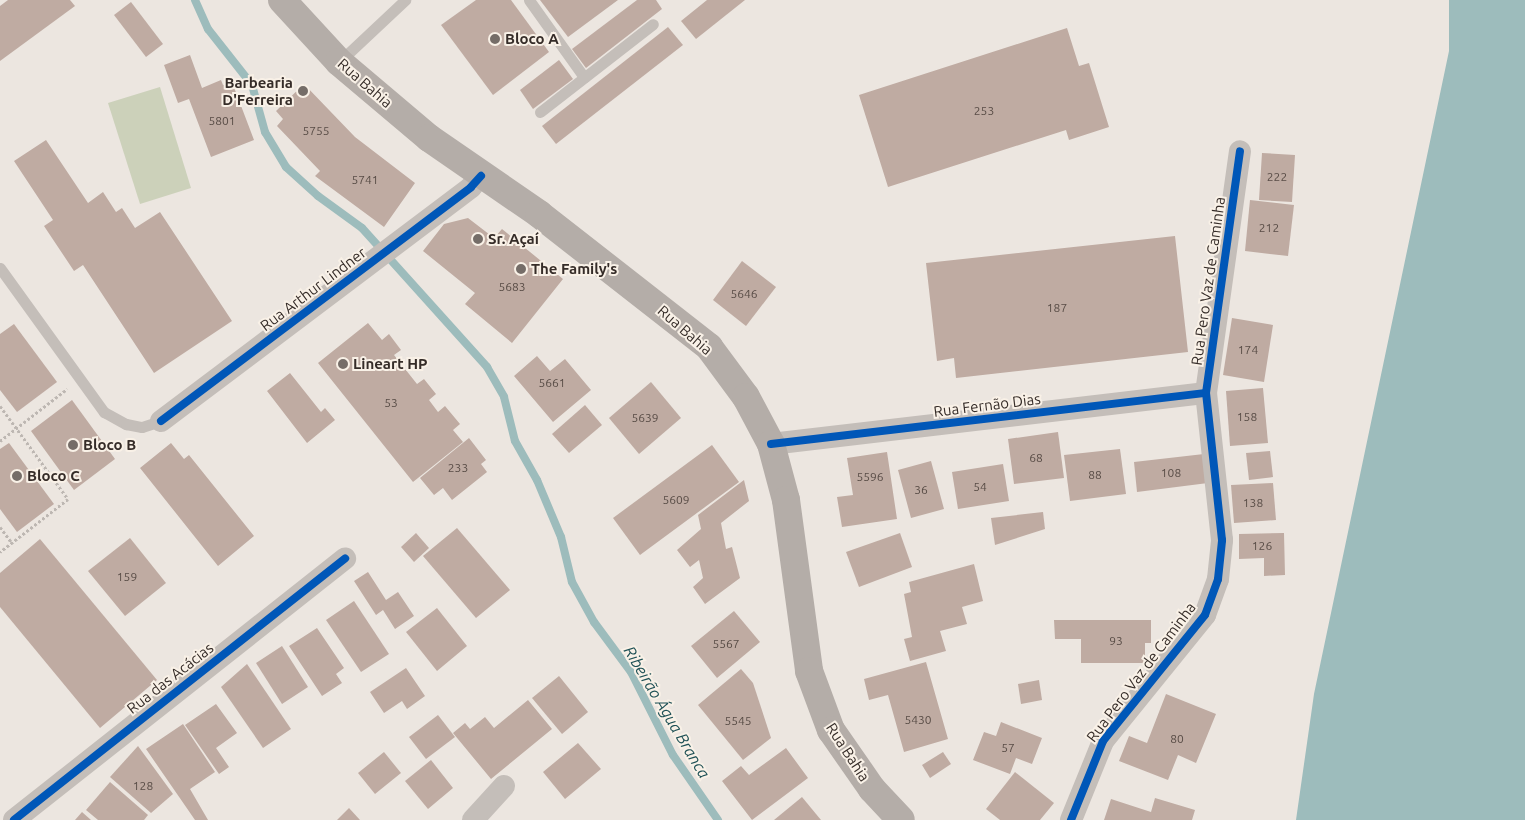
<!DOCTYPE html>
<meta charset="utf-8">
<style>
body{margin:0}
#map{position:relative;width:1525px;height:820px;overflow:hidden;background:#ece6e0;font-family:Ubuntu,sans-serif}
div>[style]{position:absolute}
.green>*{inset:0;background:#ccd1ba}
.water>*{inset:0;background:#9dbcbc}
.stream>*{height:8px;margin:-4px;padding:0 4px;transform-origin:4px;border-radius:4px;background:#9dbcbc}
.building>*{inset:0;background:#bfaba2}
.path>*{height:3px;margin-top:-1.5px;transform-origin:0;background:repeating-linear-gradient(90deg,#bdb7b2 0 2.5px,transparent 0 5px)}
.service>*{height:11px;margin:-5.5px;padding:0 5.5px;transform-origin:5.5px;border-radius:5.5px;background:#c4beb9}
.minor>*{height:22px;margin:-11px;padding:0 11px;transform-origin:11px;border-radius:11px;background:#c4beb9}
.primary>*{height:28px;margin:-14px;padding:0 14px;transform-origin:14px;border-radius:14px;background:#b4ada8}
.cycleway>*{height:8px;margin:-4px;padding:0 4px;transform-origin:4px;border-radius:4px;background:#0057b8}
.dots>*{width:14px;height:14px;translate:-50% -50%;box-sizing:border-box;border:2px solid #f9f1e7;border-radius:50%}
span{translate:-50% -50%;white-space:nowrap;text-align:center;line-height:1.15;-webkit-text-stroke:4px #f9f1e7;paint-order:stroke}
.number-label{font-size:12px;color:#584c46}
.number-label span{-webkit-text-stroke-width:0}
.poi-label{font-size:15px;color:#352c28;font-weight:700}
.left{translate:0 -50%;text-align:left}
.right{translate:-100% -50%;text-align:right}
.street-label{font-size:15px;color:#352c28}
.water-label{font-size:16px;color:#1e5055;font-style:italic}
</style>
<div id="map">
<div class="green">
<div style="clip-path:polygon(160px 87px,191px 188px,140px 204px,108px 103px)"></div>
</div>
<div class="water">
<div style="clip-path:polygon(1449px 0,1525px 0,1525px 820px,1296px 820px,1314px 694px,1449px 51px)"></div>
</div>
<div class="stream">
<div style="left:195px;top:0;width:32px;rotate:66deg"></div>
<div style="left:208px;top:29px;width:71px;rotate:51.8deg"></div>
<div style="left:252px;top:85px;width:49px;rotate:74.5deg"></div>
<div style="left:265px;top:132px;width:41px;rotate:59deg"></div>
<div style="left:286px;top:167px;width:43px;rotate:42.2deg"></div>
<div style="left:318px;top:196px;width:54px;rotate:36deg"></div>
<div style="left:362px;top:228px;width:187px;rotate:48deg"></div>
<div style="left:487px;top:367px;width:34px;rotate:60deg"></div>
<div style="left:504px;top:397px;width:45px;rotate:76deg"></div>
<div style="left:515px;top:441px;width:45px;rotate:60.6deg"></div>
<div style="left:537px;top:480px;width:62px;rotate:67.2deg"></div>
<div style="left:561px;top:537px;width:46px;rotate:76.3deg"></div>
<div style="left:572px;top:582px;width:46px;rotate:61.2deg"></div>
<div style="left:594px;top:622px;width:62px;rotate:53.5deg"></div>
<div style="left:631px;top:672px;width:93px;rotate:63.2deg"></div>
<div style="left:673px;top:755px;width:79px;rotate:55.3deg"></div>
</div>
<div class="building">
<div style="clip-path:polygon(8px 0,70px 0,75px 6px,0 61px,0 6px)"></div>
<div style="clip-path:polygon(476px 0,511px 0,549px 52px,493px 95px,441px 25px)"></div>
<div style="clip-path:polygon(540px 0,618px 0,568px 37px)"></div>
<div style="clip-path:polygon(637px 0,656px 0,662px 9px,586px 68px,572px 49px)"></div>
<div style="clip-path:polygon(707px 0,745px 0,696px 39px,681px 21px)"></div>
<div style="clip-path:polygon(131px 2px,163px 44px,146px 57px,114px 15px)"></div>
<div style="clip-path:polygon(668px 27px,683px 45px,556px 144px,542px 126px)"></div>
<div style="clip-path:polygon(1067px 28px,1079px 66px,1089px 63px,1109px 127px,1069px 140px,1066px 130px,888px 187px,859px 95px)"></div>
<div style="clip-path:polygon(190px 55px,202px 88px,221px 80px,223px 85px,232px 82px,254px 140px,211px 157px,189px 99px,178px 103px,164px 65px)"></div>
<div style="clip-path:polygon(559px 60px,573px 79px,533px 109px,520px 90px)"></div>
<div style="clip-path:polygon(304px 84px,355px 137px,415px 183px,384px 227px,315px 176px,320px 171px,277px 126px,283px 119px,276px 111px)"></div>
<div style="clip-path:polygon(46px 140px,88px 203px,103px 192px,116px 212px,122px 208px,135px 228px,160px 212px,232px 321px,154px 373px,83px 265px,74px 271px,44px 226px,53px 220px,14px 161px)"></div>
<div style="clip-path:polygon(1262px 153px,1295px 155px,1292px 202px,1259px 200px)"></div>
<div style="clip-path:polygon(1250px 200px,1294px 205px,1288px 256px,1245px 251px)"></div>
<div style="clip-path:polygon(468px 218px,494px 238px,502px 229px,563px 279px,512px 343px,465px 304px,475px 293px,423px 251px,444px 224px)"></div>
<div style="clip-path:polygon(1175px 236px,1188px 352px,956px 378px,954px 358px,937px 361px,926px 263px)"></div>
<div style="clip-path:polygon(742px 261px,776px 287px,746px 326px,713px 300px)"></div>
<div style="clip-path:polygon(1232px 318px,1273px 325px,1264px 382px,1223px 375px)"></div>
<div style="clip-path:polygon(368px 323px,382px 340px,389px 334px,401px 350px,394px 355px,417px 384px,424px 379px,436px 394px,429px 400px,438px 412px,445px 406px,460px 424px,453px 430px,463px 442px,413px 482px,318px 363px)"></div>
<div style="clip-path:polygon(14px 324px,57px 382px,17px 412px,0 390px,0 334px)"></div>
<div style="clip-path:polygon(537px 356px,550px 371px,565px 359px,591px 390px,553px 422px,514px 376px)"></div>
<div style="clip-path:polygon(290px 373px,321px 412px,325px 408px,335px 420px,307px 443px,267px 391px)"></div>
<div style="clip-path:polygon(651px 382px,681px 418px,639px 454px,609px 418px)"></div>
<div style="clip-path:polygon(1263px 388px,1268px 443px,1230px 446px,1226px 391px)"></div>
<div style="clip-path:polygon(72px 400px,115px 459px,74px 490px,31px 431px)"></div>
<div style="clip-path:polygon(585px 405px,602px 425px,569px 453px,552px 434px)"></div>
<div style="clip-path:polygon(1058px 432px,1064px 478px,1014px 484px,1008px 439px)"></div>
<div style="clip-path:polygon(469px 438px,486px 460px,481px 464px,487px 472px,452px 500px,443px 488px,434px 495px,420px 478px)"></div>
<div style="clip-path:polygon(9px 443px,54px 504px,17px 532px,0 509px,0 449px)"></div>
<div style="clip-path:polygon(171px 443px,184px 459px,189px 455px,254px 536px,218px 566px,140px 468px)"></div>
<div style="clip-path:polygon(712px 445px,739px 482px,640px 555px,613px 518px)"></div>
<div style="clip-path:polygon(1120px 449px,1126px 494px,1070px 501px,1064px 455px)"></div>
<div style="clip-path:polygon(1270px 451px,1273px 477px,1249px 480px,1246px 453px)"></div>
<div style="clip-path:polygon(887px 452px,897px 519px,842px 527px,837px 497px,853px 495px,847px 458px)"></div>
<div style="clip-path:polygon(1204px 454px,1208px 483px,1137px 492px,1134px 462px)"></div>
<div style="clip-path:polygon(931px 461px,944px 509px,911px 518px,898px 470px)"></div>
<div style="clip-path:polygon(1003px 464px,1009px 501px,958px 509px,952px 472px)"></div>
<div style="clip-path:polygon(744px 480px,749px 501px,721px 523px,726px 549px,732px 547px,740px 578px,705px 604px,693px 587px,703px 578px,699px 560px,690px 567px,677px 550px,701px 529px,698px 515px)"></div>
<div style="clip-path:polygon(1273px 483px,1276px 520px,1234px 523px,1231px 485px)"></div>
<div style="clip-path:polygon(1043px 512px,1045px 529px,995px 545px,991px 518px)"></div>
<div style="clip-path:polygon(457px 528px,510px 590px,476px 618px,423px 556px)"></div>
<div style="clip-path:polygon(416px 533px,429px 548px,414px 562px,401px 547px)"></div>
<div style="clip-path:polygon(900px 533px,912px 567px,859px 587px,846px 552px)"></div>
<div style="clip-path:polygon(1284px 533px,1285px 575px,1264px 576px,1264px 558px,1239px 559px,1239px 534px)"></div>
<div style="clip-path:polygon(130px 538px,166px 583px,125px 616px,88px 571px)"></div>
<div style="clip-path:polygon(40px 539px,157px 680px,100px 728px,0 607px,0 573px)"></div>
<div style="clip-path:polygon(974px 564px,983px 601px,962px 607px,967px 624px,940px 631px,946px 651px,910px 661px,904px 639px,912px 637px,904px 594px,911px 592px,909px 582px)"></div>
<div style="clip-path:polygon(368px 572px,386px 600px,398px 592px,414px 616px,395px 629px,383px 610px,376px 615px,354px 581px)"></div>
<div style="clip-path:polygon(354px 601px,389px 654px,361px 672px,326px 620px)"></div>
<div style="clip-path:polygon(437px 608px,467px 646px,437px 671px,406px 632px)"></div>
<div style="clip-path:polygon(734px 611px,760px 642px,717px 678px,691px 646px)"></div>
<div style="clip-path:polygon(1054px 620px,1151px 620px,1151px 643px,1145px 643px,1145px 663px,1081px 663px,1081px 639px,1055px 639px)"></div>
<div style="clip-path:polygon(317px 628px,344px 668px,336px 674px,342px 683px,322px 696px,289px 646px)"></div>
<div style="clip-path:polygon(282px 646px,308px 687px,282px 704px,256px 663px)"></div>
<div style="clip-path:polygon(926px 662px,948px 739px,904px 752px,888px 695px,869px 700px,864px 679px)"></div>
<div style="clip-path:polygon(247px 664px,291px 729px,263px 748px,221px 687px)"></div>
<div style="clip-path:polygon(406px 668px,425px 696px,407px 709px,402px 701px,384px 713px,370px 692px)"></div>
<div style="clip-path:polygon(741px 669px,753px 683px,771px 738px,743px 760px,698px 705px)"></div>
<div style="clip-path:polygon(559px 676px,588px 712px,562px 734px,532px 698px)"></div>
<div style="clip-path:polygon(1039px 680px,1042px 700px,1021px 704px,1018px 684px)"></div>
<div style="clip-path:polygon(1166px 694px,1216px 714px,1196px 763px,1178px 755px,1168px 780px,1119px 761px,1129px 736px,1147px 743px)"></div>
<div style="clip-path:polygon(528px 700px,552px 729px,491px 779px,453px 733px,465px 723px,470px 729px,485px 717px,494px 728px)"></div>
<div style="clip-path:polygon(216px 704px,237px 733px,216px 748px,229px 767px,219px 774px,185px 725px)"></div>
<div style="clip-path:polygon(438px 715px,455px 737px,426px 759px,409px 737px)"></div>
<div style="clip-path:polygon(1001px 722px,1042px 738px,1032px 764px,1016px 758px,1010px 774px,973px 760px,984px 732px,996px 736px)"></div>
<div style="clip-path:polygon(183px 724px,215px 772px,190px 789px,208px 820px,195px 820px,146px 749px)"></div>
<div style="clip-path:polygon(578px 743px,601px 769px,565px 799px,543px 772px)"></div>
<div style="clip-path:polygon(138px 746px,173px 794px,151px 813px,110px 777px)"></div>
<div style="clip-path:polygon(786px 748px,808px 778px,752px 820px,722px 781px,741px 766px,749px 775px)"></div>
<div style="clip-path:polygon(384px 752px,401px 773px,375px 794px,358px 773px)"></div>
<div style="clip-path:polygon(943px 752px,951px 764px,930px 778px,922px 765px)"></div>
<div style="clip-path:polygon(431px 760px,453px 788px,428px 809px,405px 781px)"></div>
<div style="clip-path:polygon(1015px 772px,1054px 803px,1040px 820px,1000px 820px,986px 809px)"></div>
<div style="clip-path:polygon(110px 782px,148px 815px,144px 820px,98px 820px,86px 810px)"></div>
<div style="clip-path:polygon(802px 797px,821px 820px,774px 820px)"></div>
<div style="clip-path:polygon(1155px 798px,1195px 810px,1192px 820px,1104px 820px,1111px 799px,1151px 812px)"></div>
<div style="clip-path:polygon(349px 808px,360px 820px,337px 820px)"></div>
<div style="clip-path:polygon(82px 812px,91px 820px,75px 820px)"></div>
</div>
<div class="path">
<div style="left:0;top:406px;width:115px;rotate:53.8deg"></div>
<div style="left:68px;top:499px;width:86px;rotate:142.1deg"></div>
<div style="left:0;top:441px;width:85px;rotate:-37.8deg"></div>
<div style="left:0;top:527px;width:20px;rotate:53deg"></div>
</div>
<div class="service">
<div style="left:529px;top:0;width:95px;rotate:54.5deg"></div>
<div style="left:339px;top:62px;width:91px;rotate:-43.2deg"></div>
<div style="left:540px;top:112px;width:143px;rotate:-37.9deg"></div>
<div style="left:0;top:268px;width:178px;rotate:54.2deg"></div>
<div style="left:104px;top:412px;width:25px;rotate:29deg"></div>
<div style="left:126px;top:424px;width:16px;rotate:11deg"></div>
<div style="left:142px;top:427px;width:20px;rotate:-18deg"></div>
</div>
<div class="minor">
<div style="left:161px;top:421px;width:388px;rotate:-37deg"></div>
<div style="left:471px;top:187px;width:15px;rotate:-48deg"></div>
<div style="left:771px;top:444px;width:438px;rotate:-6.7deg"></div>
<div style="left:14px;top:820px;width:422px;rotate:-38.3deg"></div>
<div style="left:473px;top:820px;width:46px;rotate:-47.6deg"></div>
<div style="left:1071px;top:820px;width:85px;rotate:-67.9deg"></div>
<div style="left:1103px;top:741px;width:162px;rotate:-51deg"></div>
<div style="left:1205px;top:615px;width:38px;rotate:-70deg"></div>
<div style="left:1218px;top:579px;width:39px;rotate:-84deg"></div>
<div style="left:1222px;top:540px;width:148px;rotate:-96.2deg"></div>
<div style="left:1206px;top:393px;width:244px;rotate:-82deg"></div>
</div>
<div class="primary">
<div style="left:282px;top:0;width:84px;rotate:47.4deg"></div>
<div style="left:339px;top:62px;width:118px;rotate:40.2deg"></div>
<div style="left:429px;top:138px;width:134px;rotate:34.6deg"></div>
<div style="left:539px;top:214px;width:216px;rotate:38deg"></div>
<div style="left:709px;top:347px;width:62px;rotate:53.5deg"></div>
<div style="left:746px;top:397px;width:53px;rotate:62deg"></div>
<div style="left:771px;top:444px;width:58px;rotate:75deg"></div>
<div style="left:786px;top:500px;width:173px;rotate:82.3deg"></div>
<div style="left:809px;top:671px;width:63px;rotate:69.6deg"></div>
<div style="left:831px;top:730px;width:72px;rotate:55.2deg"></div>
<div style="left:872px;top:789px;width:42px;rotate:46.9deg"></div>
</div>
<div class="cycleway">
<div style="left:161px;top:421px;width:388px;rotate:-37deg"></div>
<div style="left:471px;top:187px;width:15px;rotate:-48deg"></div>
<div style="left:771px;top:444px;width:438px;rotate:-6.7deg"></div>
<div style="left:14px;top:820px;width:422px;rotate:-38.3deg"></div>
<div style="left:1071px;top:820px;width:85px;rotate:-67.9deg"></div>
<div style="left:1103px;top:741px;width:162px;rotate:-51deg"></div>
<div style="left:1205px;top:615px;width:38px;rotate:-70deg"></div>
<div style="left:1218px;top:579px;width:39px;rotate:-84deg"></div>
<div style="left:1222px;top:540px;width:148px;rotate:-96.2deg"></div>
<div style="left:1206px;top:393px;width:244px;rotate:-82deg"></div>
</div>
<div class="dots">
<div style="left:495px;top:39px;background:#756d68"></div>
<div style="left:303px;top:91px;background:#756d68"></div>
<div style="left:478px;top:239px;background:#756d68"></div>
<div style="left:521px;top:269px;background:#756d68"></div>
<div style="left:343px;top:364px;background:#756d68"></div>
<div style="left:73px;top:445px;background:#756d68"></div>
<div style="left:17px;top:476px;background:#756d68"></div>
</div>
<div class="number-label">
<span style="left:984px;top:111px">253</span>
<span style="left:222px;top:121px">5801</span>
<span style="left:316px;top:131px">5755</span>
<span style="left:1277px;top:177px">222</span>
<span style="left:365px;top:180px">5741</span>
<span style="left:1269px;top:228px">212</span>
<span style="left:512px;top:287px">5683</span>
<span style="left:744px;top:294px">5646</span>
<span style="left:1057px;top:308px">187</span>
<span style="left:1248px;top:350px">174</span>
<span style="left:552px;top:383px">5661</span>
<span style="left:391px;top:403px">53</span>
<span style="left:1247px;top:417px">158</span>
<span style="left:645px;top:418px">5639</span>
<span style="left:1036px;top:458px">68</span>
<span style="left:458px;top:468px">233</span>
<span style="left:1171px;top:473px">108</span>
<span style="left:1095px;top:475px">88</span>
<span style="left:870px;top:477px">5596</span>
<span style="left:980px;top:487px">54</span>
<span style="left:921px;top:490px">36</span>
<span style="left:676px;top:500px">5609</span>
<span style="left:1253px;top:503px">138</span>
<span style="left:1262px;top:546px">126</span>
<span style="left:127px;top:577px">159</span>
<span style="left:1116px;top:641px">93</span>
<span style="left:726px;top:644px">5567</span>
<span style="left:918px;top:720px">5430</span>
<span style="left:738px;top:721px">5545</span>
<span style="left:1177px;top:739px">80</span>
<span style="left:1008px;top:748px">57</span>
<span style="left:143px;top:786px">128</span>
</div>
<div class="poi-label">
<span class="left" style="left:505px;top:39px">Bloco A</span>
<span class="right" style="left:293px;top:91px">Barbearia<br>D'Ferreira</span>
<span class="left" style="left:488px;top:239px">Sr. Açaí</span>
<span class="left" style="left:531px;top:269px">The Family's</span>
<span class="left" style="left:353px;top:364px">Lineart HP</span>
<span class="left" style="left:83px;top:445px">Bloco B</span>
<span class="left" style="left:27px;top:476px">Bloco C</span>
</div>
<div class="street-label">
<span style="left:365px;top:83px;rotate:41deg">Rua Bahia</span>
<span style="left:1208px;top:281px;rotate:-82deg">Rua Pero Vaz de Caminha</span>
<span style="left:313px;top:289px;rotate:-37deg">Rua Arthur Lindner</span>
<span style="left:685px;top:330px;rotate:41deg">Rua Bahia</span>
<span style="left:987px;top:405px;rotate:-7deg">Rua Fernão Dias</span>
<span style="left:1141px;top:672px;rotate:-53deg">Rua Pero Vaz de Caminha</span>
<span style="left:170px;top:678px;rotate:-38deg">Rua das Acácias</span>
<span style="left:848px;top:752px;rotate:57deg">Rua Bahia</span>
</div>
<div class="water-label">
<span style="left:667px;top:712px;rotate:59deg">Ribeirão Água Branca</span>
</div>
</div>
